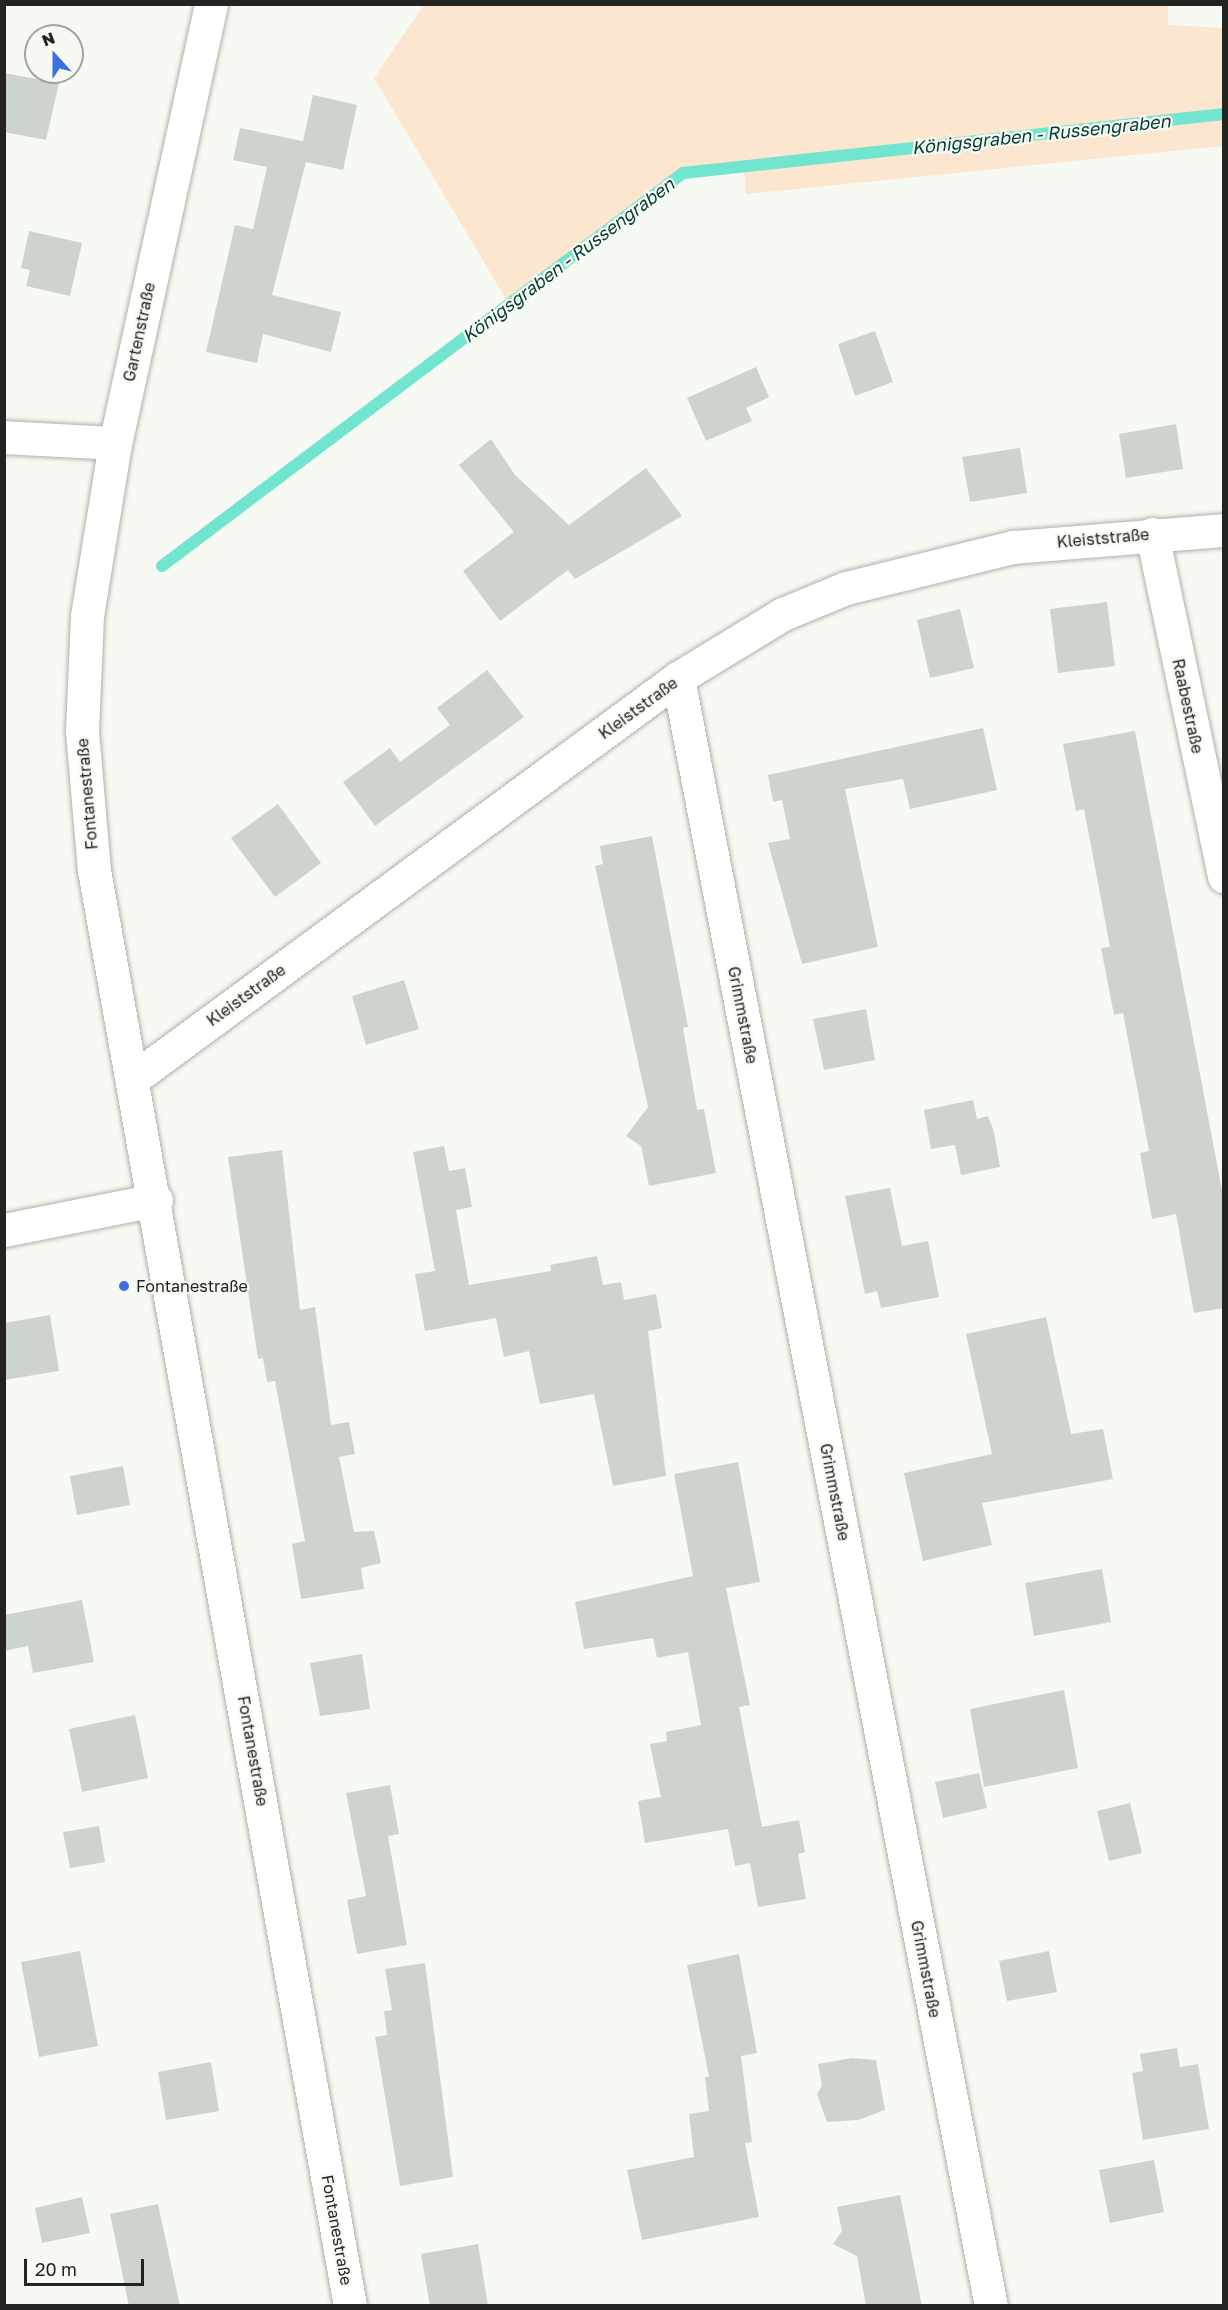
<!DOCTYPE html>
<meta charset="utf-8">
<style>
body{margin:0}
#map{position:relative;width:1228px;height:2310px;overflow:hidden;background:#f7faf2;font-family:"Golos Text",sans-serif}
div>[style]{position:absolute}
.green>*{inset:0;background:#fde6cf}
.stream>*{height:12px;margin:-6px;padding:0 6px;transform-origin:6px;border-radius:6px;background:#71e5cf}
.building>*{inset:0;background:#cdd4ce}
.roads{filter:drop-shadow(0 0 2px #aeb1aa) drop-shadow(0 0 2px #aeb1aa)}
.minor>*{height:33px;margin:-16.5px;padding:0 16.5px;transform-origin:16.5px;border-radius:16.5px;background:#fff}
.tertiary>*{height:33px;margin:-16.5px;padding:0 16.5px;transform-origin:16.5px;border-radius:16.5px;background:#fff}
.dots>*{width:16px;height:16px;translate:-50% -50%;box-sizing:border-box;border:3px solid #f7faf2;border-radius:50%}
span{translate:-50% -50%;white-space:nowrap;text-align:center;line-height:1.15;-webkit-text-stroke:4.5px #f7faf2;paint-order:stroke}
.street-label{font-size:16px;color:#232421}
.poi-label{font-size:16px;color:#232421}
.left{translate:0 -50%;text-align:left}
.water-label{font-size:18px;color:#043c34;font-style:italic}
.frame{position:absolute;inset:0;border:6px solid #232421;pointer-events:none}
.north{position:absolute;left:24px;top:24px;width:60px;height:60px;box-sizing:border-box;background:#f7faf2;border:2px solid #a2a49e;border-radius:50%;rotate:339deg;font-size:16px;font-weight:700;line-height:24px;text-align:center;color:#232421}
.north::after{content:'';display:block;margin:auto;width:21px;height:27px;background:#3c70e0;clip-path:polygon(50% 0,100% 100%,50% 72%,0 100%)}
.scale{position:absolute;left:24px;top:2259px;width:120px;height:27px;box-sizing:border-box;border:3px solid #232421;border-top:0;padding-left:8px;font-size:18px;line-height:21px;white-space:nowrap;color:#232421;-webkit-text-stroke:4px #f7faf2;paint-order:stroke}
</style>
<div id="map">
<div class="green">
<div style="clip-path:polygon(424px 5px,1168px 5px,1168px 25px,1223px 28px,1223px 146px,746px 194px,744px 168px,684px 174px,512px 309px,374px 78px)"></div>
</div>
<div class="stream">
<div style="left:162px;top:566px;width:653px;rotate:-37.03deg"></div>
<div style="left:683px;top:173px;width:544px;rotate:-6.22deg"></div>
</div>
<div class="building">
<div style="clip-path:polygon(4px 73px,59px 83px,46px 140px,4px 132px)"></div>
<div style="clip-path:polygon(313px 95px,357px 105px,343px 170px,306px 162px,272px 295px,341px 312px,331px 352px,263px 334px,257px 363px,206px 352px,235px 225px,253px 229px,267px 167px,233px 160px,240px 128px,303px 141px)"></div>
<div style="clip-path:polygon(29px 231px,82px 243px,70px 296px,26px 286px,30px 270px,21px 268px)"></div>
<div style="clip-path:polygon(875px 331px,893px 382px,855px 396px,838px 344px)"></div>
<div style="clip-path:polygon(756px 367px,769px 397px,746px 408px,752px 421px,706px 441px,687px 398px)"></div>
<div style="clip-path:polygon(1176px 424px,1183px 469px,1126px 478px,1119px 434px)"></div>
<div style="clip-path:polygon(491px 439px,515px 475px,569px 525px,646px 468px,682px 516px,575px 579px,568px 570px,500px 621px,463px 571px,514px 532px,459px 465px)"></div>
<div style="clip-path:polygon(1020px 448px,1027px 493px,970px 502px,962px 457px)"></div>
<div style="clip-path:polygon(1107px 602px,1115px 666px,1058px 673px,1050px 609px)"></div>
<div style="clip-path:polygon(960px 609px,974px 668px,930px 678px,917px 620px)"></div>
<div style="clip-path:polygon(487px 670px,524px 717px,375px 826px,343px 782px,390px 748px,400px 762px,450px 725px,437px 708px)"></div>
<div style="clip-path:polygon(983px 728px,997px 790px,910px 809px,903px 779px,845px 789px,878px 947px,802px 964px,768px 843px,790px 839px,782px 800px,773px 802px,768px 775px)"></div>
<div style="clip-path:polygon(1135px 731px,1224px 1201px,1224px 1308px,1194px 1313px,1176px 1214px,1152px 1219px,1140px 1153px,1149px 1151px,1123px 1013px,1114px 1015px,1101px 948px,1110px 947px,1084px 809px,1076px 811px,1063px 744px)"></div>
<div style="clip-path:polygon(278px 804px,321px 863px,275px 897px,231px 838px)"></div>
<div style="clip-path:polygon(652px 836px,688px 1027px,683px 1028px,697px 1110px,704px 1109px,716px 1173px,649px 1186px,641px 1146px,626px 1136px,648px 1107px,595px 866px,603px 864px,600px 846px)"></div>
<div style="clip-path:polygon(404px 980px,419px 1029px,366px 1045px,352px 996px)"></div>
<div style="clip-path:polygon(866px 1009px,875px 1060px,824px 1070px,813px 1019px)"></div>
<div style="clip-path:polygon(973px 1100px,977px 1119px,988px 1116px,994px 1132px,1000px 1167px,961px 1175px,955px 1145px,931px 1149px,924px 1110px)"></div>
<div style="clip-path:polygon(444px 1146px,449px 1171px,465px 1168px,472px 1207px,456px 1210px,469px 1285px,551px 1271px,550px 1265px,597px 1256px,603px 1285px,621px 1282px,624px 1300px,656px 1294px,662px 1328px,648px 1331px,666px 1476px,613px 1486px,594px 1394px,540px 1404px,529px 1351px,504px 1357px,496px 1318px,425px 1331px,415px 1274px,435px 1271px,413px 1152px)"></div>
<div style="clip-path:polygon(282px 1150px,300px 1310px,315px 1307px,331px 1425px,349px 1422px,355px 1454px,339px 1457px,354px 1532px,374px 1531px,381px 1563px,361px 1568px,364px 1589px,301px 1599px,292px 1544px,305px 1541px,275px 1381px,267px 1382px,263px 1358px,258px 1359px,228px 1157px)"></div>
<div style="clip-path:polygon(890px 1188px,902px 1246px,928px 1241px,939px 1297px,881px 1308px,877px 1291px,865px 1294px,845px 1196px)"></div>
<div style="clip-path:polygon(50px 1315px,59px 1371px,4px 1380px,4px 1323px)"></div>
<div style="clip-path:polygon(1046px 1317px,1071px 1434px,1103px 1429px,1113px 1479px,982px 1503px,992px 1545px,923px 1561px,904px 1473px,992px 1454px,966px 1334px)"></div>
<div style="clip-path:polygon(738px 1462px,760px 1582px,726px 1588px,750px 1705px,739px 1707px,762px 1827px,799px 1820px,805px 1852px,798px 1854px,806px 1899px,758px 1907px,750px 1863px,735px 1866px,728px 1829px,645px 1843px,638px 1801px,661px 1797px,650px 1744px,667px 1741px,666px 1732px,701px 1725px,688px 1652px,657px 1658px,653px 1638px,584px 1649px,575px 1602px,693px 1576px,674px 1474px)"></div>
<div style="clip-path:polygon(123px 1466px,130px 1505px,77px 1515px,70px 1476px)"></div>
<div style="clip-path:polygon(1102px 1569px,1111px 1622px,1034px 1636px,1025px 1583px)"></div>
<div style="clip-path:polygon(82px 1600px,94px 1662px,33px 1673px,28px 1646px,4px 1651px,4px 1615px)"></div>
<div style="clip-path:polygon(362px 1654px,370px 1709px,320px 1716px,310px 1663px)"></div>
<div style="clip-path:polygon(1064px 1690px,1078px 1768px,984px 1787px,970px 1709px)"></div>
<div style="clip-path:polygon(135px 1715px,148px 1778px,82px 1792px,69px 1729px)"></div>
<div style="clip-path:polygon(979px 1773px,987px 1808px,943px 1818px,935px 1782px)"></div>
<div style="clip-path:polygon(390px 1785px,399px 1834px,388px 1836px,407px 1945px,357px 1954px,347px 1900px,366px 1896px,346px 1793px)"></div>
<div style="clip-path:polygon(1130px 1803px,1142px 1853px,1109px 1861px,1097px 1811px)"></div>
<div style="clip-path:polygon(99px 1826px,105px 1862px,70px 1868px,63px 1832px)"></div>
<div style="clip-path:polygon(80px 1951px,98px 2046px,39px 2057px,21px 1962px)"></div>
<div style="clip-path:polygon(1049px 1951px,1057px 1992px,1007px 2001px,999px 1961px)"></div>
<div style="clip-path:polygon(739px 1954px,757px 2053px,741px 2056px,752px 2142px,745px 2143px,759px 2217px,642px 2240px,627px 2170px,694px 2157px,689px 2114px,709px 2111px,705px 2077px,709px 2077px,687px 1965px)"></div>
<div style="clip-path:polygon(425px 1963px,453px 2177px,400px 2186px,375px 2037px,387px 2035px,384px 2011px,392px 2010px,385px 1969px)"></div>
<div style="clip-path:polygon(1177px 2048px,1180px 2067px,1198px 2064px,1209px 2129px,1143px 2140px,1132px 2073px,1143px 2071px,1140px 2054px)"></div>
<div style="clip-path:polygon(852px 2058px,876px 2060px,885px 2110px,858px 2120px,827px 2122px,817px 2094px,822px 2086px,818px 2064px)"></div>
<div style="clip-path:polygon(211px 2062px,219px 2111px,166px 2120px,158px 2072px)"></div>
<div style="clip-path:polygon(1154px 2160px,1164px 2212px,1110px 2223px,1099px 2170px)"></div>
<div style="clip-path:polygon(900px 2195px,922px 2306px,866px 2306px,857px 2256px,833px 2244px,842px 2231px,837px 2207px)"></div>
<div style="clip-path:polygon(82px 2197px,90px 2233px,42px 2243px,35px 2208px)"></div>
<div style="clip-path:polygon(158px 2204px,180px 2306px,129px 2306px,110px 2214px)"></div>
<div style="clip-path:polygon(478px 2244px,488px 2306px,430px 2306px,421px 2254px)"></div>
</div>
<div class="roads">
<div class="minor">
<div style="left:4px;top:437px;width:111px;rotate:3.1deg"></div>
<div style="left:1152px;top:534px;width:350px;rotate:78.1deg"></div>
<div style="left:678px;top:678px;width:1658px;rotate:79.12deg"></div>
<div style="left:134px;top:1078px;width:675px;rotate:-36.33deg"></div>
<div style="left:678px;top:678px;width:123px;rotate:-31.4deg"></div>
<div style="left:783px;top:614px;width:68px;rotate:-22.4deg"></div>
<div style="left:846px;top:588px;width:172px;rotate:-13.8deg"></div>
<div style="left:1013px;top:547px;width:212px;rotate:-4.6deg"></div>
<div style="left:4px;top:1230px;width:155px;rotate:-11.2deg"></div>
</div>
<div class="tertiary">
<div style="left:211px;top:4px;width:449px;rotate:102.3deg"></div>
<div style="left:115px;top:443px;width:175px;rotate:99.2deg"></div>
<div style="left:87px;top:616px;width:115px;rotate:92.5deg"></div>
<div style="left:82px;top:731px;width:140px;rotate:85.1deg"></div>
<div style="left:94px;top:870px;width:1459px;rotate:79.89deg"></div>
</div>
</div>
<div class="dots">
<div style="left:124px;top:1286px;background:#3c70e0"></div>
</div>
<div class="street-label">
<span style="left:139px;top:332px;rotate:-78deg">Gartenstraße</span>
<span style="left:1103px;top:538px;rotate:-5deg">Kleiststraße</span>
<span style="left:1188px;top:706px;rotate:78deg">Raabestraße</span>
<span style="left:638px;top:708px;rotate:-36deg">Kleiststraße</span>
<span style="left:87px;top:794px;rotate:-95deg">Fontanestraße</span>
<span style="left:246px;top:995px;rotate:-36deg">Kleiststraße</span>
<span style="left:743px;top:1015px;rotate:79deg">Grimmstraße</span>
<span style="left:835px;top:1492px;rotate:79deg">Grimmstraße</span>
<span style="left:253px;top:1751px;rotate:80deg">Fontanestraße</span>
<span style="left:926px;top:1969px;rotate:79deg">Grimmstraße</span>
<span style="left:337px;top:2230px;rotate:80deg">Fontanestraße</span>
</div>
<div class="poi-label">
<span class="left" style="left:136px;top:1286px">Fontanestraße</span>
</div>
<div class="water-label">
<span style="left:1041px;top:134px;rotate:-6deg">Königsgraben - Russengraben</span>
<span style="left:568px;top:260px;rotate:-37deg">Königsgraben - Russengraben</span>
</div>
<div class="frame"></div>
<div class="north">N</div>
<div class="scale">20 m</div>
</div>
